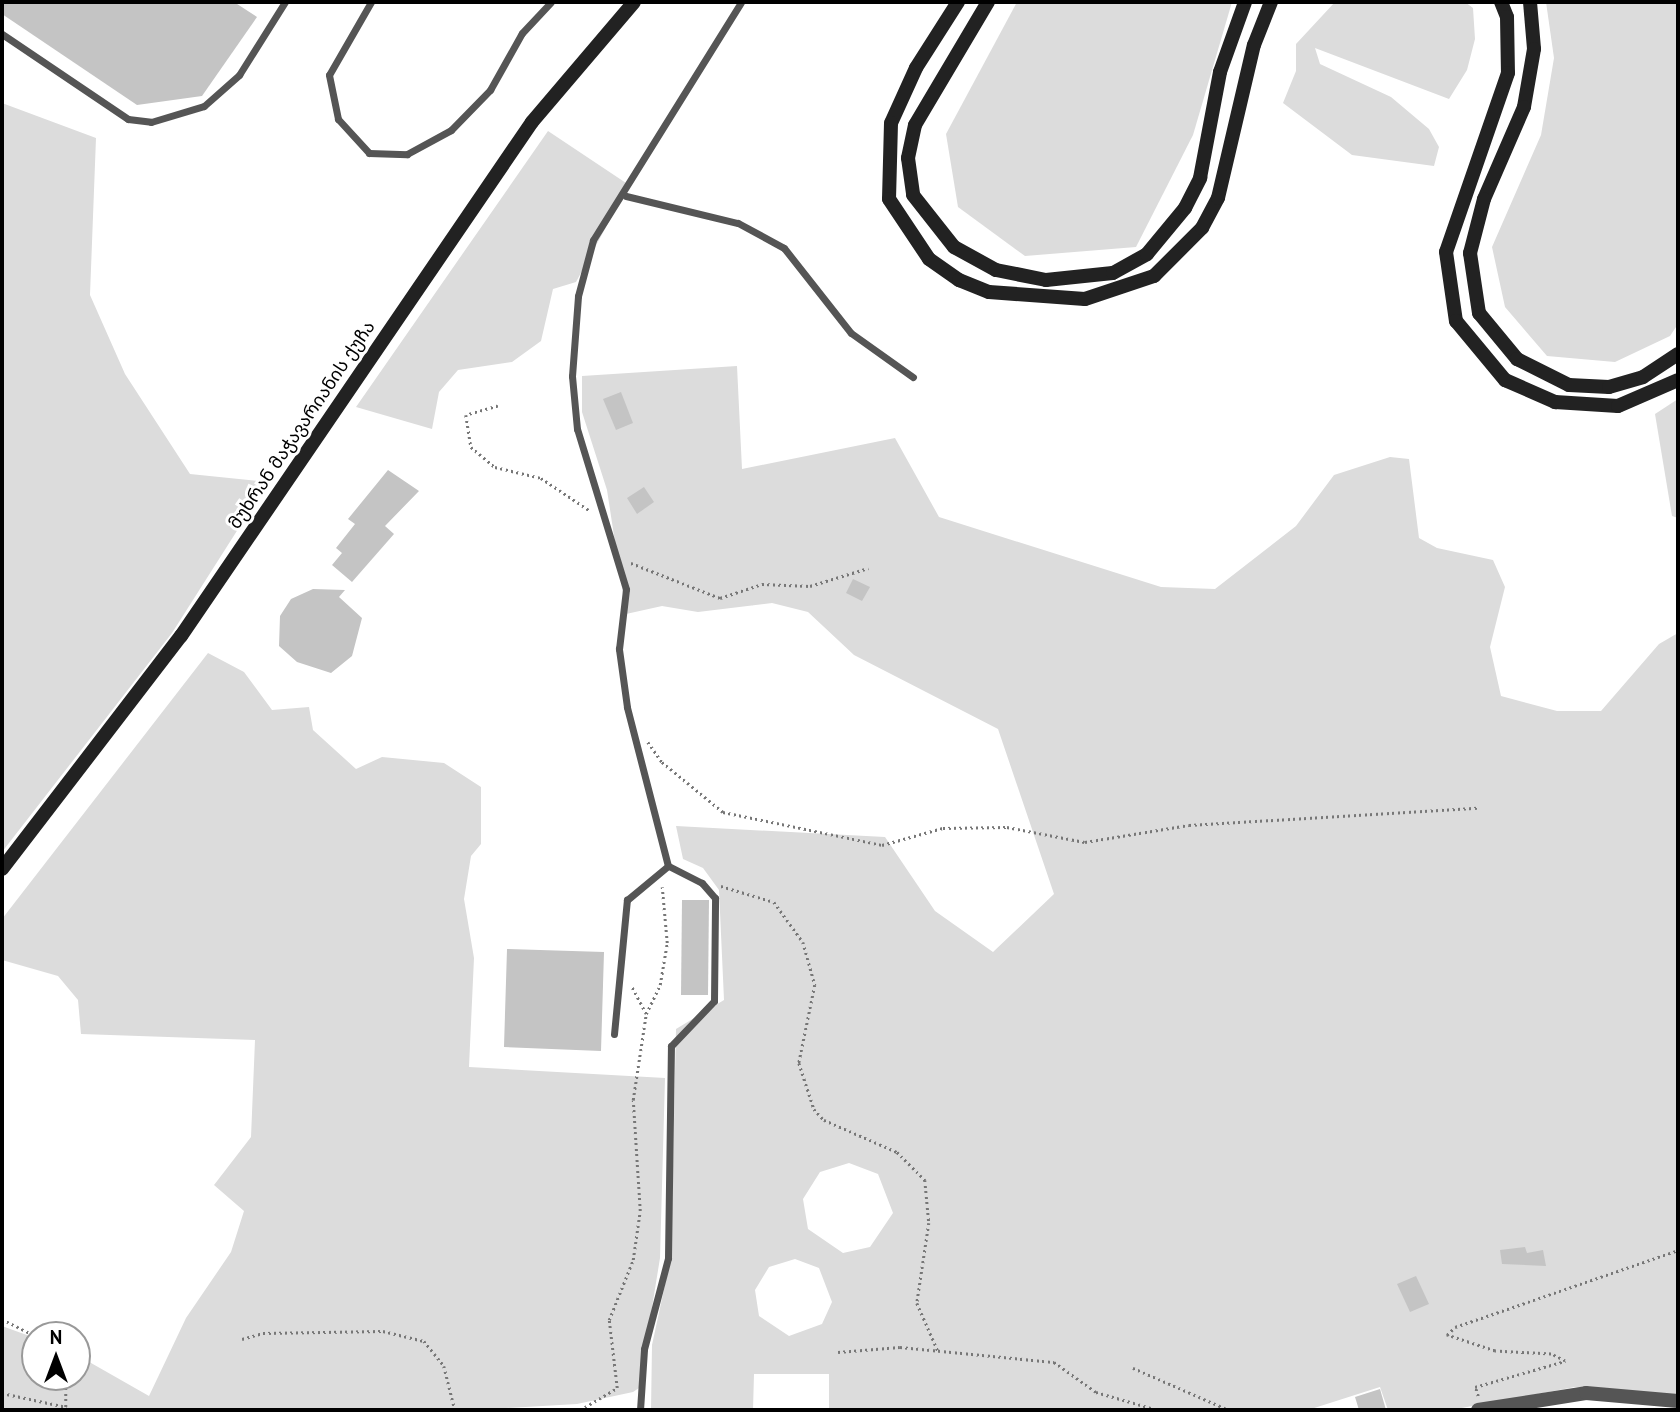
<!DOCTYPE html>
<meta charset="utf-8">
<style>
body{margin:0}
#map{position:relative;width:1680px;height:1412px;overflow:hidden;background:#fff;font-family:"PT Sans","Noto Sans Georgian",sans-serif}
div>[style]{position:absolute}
.green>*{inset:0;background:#dcdcdc}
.building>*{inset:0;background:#c4c4c4}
.path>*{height:2.5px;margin-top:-1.25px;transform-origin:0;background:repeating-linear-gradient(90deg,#777 0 2px,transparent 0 5.5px)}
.lane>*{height:7px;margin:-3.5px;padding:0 3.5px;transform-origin:3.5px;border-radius:3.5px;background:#555}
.street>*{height:14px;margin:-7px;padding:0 7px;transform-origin:7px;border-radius:7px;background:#555}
.secondary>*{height:14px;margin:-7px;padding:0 7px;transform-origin:7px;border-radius:7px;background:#222}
span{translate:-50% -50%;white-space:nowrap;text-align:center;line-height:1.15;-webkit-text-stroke:6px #fff;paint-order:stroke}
.street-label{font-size:18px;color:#000}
.frame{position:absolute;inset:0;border:4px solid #000;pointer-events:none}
.north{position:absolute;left:21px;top:1321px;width:70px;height:70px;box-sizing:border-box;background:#fff;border:2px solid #999;border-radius:50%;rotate:0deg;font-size:19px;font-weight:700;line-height:28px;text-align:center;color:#000}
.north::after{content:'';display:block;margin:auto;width:24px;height:32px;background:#000;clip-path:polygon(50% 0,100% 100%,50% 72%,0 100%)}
</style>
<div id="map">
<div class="green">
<div style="clip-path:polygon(1017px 2px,1232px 2px,1193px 135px,1136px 247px,1025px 256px,958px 207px,946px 134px)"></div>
<div style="clip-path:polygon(1335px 2px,1465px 2px,1473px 8px,1475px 39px,1467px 70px,1449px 99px,1315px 48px,1320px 64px,1391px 97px,1429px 129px,1439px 147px,1434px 166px,1352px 155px,1283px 103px,1296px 71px,1296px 44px)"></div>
<div style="clip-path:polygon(1546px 2px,1678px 2px,1678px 324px,1670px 336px,1615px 362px,1547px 356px,1505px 307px,1492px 247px,1541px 135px,1554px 58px)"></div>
<div style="clip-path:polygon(2px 103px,96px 138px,90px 295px,125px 374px,190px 474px,268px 482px,172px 633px,2px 852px)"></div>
<div style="clip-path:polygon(548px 131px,629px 185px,576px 282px,553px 289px,541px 341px,512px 362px,458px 370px,439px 392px,432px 429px,356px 407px)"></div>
<div style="clip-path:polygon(evenodd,737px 366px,742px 469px,895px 438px,939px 517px,1161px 587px,1215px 589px,1296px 526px,1334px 475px,1390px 457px,1409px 459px,1419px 538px,1437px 548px,1493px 560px,1505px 587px,1490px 647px,1501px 696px,1557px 711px,1601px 711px,1659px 644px,1678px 633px,1678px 1396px,1575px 1387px,1451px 1410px,1388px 1410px,1380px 1387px,1308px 1410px,829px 1410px,829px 1374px,754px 1374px,753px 1410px,651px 1410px,652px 1345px,671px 1257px,676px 1029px,724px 1000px,719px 890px,703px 868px,683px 859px,676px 826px,885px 837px,935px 911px,993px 952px,1054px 894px,998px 729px,854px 655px,808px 612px,772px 603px,698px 612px,662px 606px,626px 614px,607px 490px,582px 412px,582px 376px,737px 366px,849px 1163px,878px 1174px,893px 1213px,870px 1247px,843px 1253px,808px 1229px,803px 1199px,820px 1172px,849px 1163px,737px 366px,795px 1259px,819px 1268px,832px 1302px,822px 1324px,789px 1336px,759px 1316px,755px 1290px,769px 1267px,795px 1259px)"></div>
<div style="clip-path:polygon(1678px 399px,1678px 518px,1672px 516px,1655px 414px)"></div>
<div style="clip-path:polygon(208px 653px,244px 672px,272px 710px,309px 707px,313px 730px,356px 769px,382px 757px,444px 763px,481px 787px,481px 844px,471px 856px,464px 899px,474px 958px,469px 1067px,665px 1078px,660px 1258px,639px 1388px,633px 1392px,577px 1404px,471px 1410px,2px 1410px,2px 1326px,35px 1338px,35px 1377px,77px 1377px,77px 1355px,149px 1396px,186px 1318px,231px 1252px,244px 1211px,214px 1185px,251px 1137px,255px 1040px,81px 1034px,78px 1000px,58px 976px,2px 960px,2px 919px)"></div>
</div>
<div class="building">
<div style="clip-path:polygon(2px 2px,234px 2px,257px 17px,202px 96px,137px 105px,2px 14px)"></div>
<div style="clip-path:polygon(621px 392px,633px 423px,616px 430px,603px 399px)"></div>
<div style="clip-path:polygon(388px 470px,419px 491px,385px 526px,394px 534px,352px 582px,332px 565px,342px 553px,336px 548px,355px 524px,348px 519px)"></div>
<div style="clip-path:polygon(644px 487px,654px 502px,637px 514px,627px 498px)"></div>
<div style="clip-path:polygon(853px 579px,870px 587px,862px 601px,846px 593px)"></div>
<div style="clip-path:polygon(313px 589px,345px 590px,339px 597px,362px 618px,352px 656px,331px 673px,297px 662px,279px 646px,280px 616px,291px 599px)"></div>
<div style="clip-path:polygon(682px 900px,709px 900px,708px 995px,681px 995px)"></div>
<div style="clip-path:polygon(507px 949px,604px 952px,601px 1051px,504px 1047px)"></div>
<div style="clip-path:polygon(1525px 1247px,1527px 1253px,1543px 1250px,1546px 1266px,1502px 1264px,1500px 1250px)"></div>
<div style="clip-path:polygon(1416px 1276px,1429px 1304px,1410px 1312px,1397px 1284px)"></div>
<div style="clip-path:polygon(1380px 1389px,1386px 1410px,1359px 1410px,1355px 1397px)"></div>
</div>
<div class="path">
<div style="left:498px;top:406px;width:33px;rotate:164deg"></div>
<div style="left:466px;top:415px;width:32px;rotate:81deg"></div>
<div style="left:471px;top:447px;width:31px;rotate:40deg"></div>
<div style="left:495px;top:467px;width:47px;rotate:13.4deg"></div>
<div style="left:541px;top:478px;width:58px;rotate:33.7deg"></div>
<div style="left:631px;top:563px;width:96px;rotate:21.5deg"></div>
<div style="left:720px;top:598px;width:44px;rotate:-18.4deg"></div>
<div style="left:762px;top:584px;width:48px;rotate:2.4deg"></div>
<div style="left:810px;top:586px;width:61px;rotate:-17.2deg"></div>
<div style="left:648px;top:742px;width:24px;rotate:55deg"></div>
<div style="left:662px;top:762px;width:79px;rotate:39.3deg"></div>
<div style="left:723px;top:812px;width:162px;rotate:11.7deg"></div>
<div style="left:882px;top:845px;width:63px;rotate:-15.6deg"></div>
<div style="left:943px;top:828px;width:64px;rotate:-0.9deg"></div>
<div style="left:1007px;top:827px;width:79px;rotate:10.9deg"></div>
<div style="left:1085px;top:842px;width:105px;rotate:-9.3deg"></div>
<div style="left:1189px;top:825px;width:289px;rotate:-3.4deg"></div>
<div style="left:721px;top:886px;width:55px;rotate:16.8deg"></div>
<div style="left:774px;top:902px;width:49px;rotate:54.1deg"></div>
<div style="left:803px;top:942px;width:45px;rotate:74.4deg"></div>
<div style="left:815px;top:985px;width:80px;rotate:101.6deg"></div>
<div style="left:799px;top:1063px;width:48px;rotate:71.9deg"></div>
<div style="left:814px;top:1109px;width:15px;rotate:48deg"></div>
<div style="left:824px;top:1120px;width:80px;rotate:23.7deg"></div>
<div style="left:897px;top:1152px;width:40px;rotate:45deg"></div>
<div style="left:925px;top:1180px;width:43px;rotate:84.7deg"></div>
<div style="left:929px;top:1223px;width:81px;rotate:98.5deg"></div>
<div style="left:917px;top:1303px;width:52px;rotate:66.4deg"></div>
<div style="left:646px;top:1014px;width:32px;rotate:-64deg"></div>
<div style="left:660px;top:985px;width:43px;rotate:-80.5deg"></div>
<div style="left:667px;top:943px;width:56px;rotate:-95.1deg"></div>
<div style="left:2px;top:1319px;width:37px;rotate:27deg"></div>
<div style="left:242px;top:1339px;width:22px;rotate:-16deg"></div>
<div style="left:263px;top:1333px;width:120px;rotate:-1deg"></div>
<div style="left:383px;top:1331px;width:42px;rotate:13.7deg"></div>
<div style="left:424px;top:1341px;width:32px;rotate:51deg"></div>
<div style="left:444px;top:1366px;width:45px;rotate:76deg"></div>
<div style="left:838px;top:1352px;width:62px;rotate:-4.6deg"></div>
<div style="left:900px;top:1347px;width:155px;rotate:5.6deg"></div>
<div style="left:1054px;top:1362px;width:52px;rotate:35.5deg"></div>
<div style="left:1096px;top:1392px;width:65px;rotate:16.2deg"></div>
<div style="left:1133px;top:1368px;width:105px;rotate:23.6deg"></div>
<div style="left:66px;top:1377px;width:33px;rotate:90deg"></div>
<div style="left:2px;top:1393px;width:66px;rotate:12.2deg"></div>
<div style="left:1478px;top:1396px;width:9px;rotate:-108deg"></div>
<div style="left:1475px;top:1387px;width:94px;rotate:-16.1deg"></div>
<div style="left:1565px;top:1361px;width:16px;rotate:-153deg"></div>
<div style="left:1551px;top:1354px;width:56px;rotate:-176.9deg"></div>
<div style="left:1495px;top:1351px;width:51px;rotate:-161.6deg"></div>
<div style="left:1447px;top:1335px;width:11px;rotate:-45deg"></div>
<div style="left:1455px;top:1327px;width:236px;rotate:-19deg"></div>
<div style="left:580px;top:1410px;width:43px;rotate:-30.7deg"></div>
<div style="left:617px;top:1388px;width:68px;rotate:-96.7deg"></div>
<div style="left:609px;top:1320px;width:65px;rotate:-68.2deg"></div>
<div style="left:633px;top:1260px;width:49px;rotate:-81.9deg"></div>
<div style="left:640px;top:1211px;width:111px;rotate:-93.6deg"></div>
<div style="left:633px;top:1100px;width:87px;rotate:-81.4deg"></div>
<div style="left:646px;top:1014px;width:32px;rotate:-118deg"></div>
</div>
<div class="lane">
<div style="left:371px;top:2px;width:84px;rotate:119.9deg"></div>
<div style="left:329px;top:75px;width:45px;rotate:78.4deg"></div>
<div style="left:338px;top:119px;width:46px;rotate:47.6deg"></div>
<div style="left:369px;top:153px;width:38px;rotate:2deg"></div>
<div style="left:407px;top:154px;width:50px;rotate:-28.6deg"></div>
<div style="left:451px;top:130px;width:56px;rotate:-45.7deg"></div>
<div style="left:490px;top:90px;width:65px;rotate:-60.7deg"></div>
<div style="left:522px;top:33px;width:42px;rotate:-46.9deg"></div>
<div style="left:2px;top:34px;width:152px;rotate:34deg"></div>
<div style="left:128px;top:119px;width:23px;rotate:7deg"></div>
<div style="left:151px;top:122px;width:55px;rotate:-16.8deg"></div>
<div style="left:204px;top:106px;width:47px;rotate:-41.5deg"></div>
<div style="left:239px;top:75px;width:86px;rotate:-57.8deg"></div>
<div style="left:626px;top:196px;width:115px;rotate:13.6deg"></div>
<div style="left:738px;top:223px;width:52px;rotate:28.5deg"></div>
<div style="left:784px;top:248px;width:108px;rotate:51.8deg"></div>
<div style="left:851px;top:333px;width:76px;rotate:35.4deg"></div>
<div style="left:668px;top:866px;width:164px;rotate:-104.5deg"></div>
<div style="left:627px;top:707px;width:59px;rotate:-97.9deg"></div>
<div style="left:619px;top:649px;width:60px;rotate:-83.3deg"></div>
<div style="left:626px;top:589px;width:167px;rotate:-107deg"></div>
<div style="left:577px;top:429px;width:53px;rotate:-95.4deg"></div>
<div style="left:572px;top:376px;width:80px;rotate:-85.7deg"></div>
<div style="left:578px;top:296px;width:58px;rotate:-75deg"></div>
<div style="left:593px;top:240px;width:280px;rotate:-58.1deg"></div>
<div style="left:614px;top:1034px;width:135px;rotate:-84.5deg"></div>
<div style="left:627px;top:900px;width:53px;rotate:-39.7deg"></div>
<div style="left:640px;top:1410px;width:61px;rotate:-86.2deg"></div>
<div style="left:644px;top:1349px;width:94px;rotate:-75.2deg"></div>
<div style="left:668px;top:1258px;width:212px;rotate:-89.2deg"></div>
<div style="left:671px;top:1046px;width:62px;rotate:-46.3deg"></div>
<div style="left:714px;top:1001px;width:103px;rotate:-89.4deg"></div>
<div style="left:715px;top:898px;width:20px;rotate:-131deg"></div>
<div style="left:702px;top:883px;width:38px;rotate:-153deg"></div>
</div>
<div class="street">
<div style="left:1478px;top:1410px;width:109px;rotate:-8.9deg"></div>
<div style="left:1586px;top:1393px;width:92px;rotate:5deg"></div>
</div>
<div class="secondary">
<div style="left:958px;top:2px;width:78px;rotate:122.5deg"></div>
<div style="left:916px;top:68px;width:60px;rotate:114.4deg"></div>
<div style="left:891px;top:123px;width:76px;rotate:91.5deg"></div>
<div style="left:889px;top:199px;width:72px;rotate:56.3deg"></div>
<div style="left:929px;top:259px;width:37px;rotate:35deg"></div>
<div style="left:959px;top:280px;width:32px;rotate:22deg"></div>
<div style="left:989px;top:292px;width:96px;rotate:4.2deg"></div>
<div style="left:1085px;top:299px;width:73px;rotate:-18.4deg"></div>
<div style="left:1154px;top:276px;width:68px;rotate:-45deg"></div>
<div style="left:1202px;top:228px;width:34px;rotate:-62deg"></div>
<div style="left:1218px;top:198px;width:157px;rotate:-76.8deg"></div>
<div style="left:1254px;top:45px;width:46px;rotate:-68.4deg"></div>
<div style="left:988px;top:2px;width:143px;rotate:120.7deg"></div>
<div style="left:915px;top:125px;width:34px;rotate:102deg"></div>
<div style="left:908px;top:158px;width:37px;rotate:82deg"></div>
<div style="left:913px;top:195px;width:66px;rotate:51.7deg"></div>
<div style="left:954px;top:247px;width:48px;rotate:28.7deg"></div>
<div style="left:996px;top:270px;width:51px;rotate:11.3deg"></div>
<div style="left:1046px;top:280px;width:67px;rotate:-6deg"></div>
<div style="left:1113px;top:273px;width:39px;rotate:-29deg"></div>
<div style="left:1147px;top:254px;width:60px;rotate:-50.4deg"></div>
<div style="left:1185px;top:208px;width:34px;rotate:-63deg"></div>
<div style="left:1200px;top:178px;width:108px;rotate:-79.3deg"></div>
<div style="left:1220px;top:72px;width:74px;rotate:-70.3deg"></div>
<div style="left:1501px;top:2px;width:16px;rotate:68deg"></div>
<div style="left:1507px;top:17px;width:56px;rotate:89deg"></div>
<div style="left:1508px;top:73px;width:189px;rotate:109.1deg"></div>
<div style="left:1446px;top:252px;width:70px;rotate:81.8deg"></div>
<div style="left:1456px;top:321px;width:77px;rotate:50.3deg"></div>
<div style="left:1505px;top:380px;width:55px;rotate:23.7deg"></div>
<div style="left:1555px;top:402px;width:63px;rotate:3.6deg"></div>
<div style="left:1618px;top:406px;width:65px;rotate:-23.4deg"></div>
<div style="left:1530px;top:2px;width:47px;rotate:85.1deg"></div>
<div style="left:1534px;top:49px;width:59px;rotate:99.8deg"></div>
<div style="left:1524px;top:107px;width:100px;rotate:113.5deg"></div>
<div style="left:1484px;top:199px;width:56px;rotate:104.5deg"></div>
<div style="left:1470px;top:253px;width:61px;rotate:81.5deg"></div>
<div style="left:1479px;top:313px;width:60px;rotate:50.4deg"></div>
<div style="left:1517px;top:359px;width:58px;rotate:26.6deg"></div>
<div style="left:1569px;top:385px;width:40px;rotate:2.9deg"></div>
<div style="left:1609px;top:387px;width:35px;rotate:-16deg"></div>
<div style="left:1643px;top:377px;width:42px;rotate:-33.3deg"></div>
<div style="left:2px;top:869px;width:294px;rotate:-52.5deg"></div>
<div style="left:181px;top:636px;width:622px;rotate:-55.67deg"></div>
<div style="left:532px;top:122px;width:157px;rotate:-49.6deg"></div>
</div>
<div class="street-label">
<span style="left:302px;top:425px;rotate:-56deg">მუხრან მაჭავარიანის ქუჩა</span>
</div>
<div class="frame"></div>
<div class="north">N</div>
</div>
